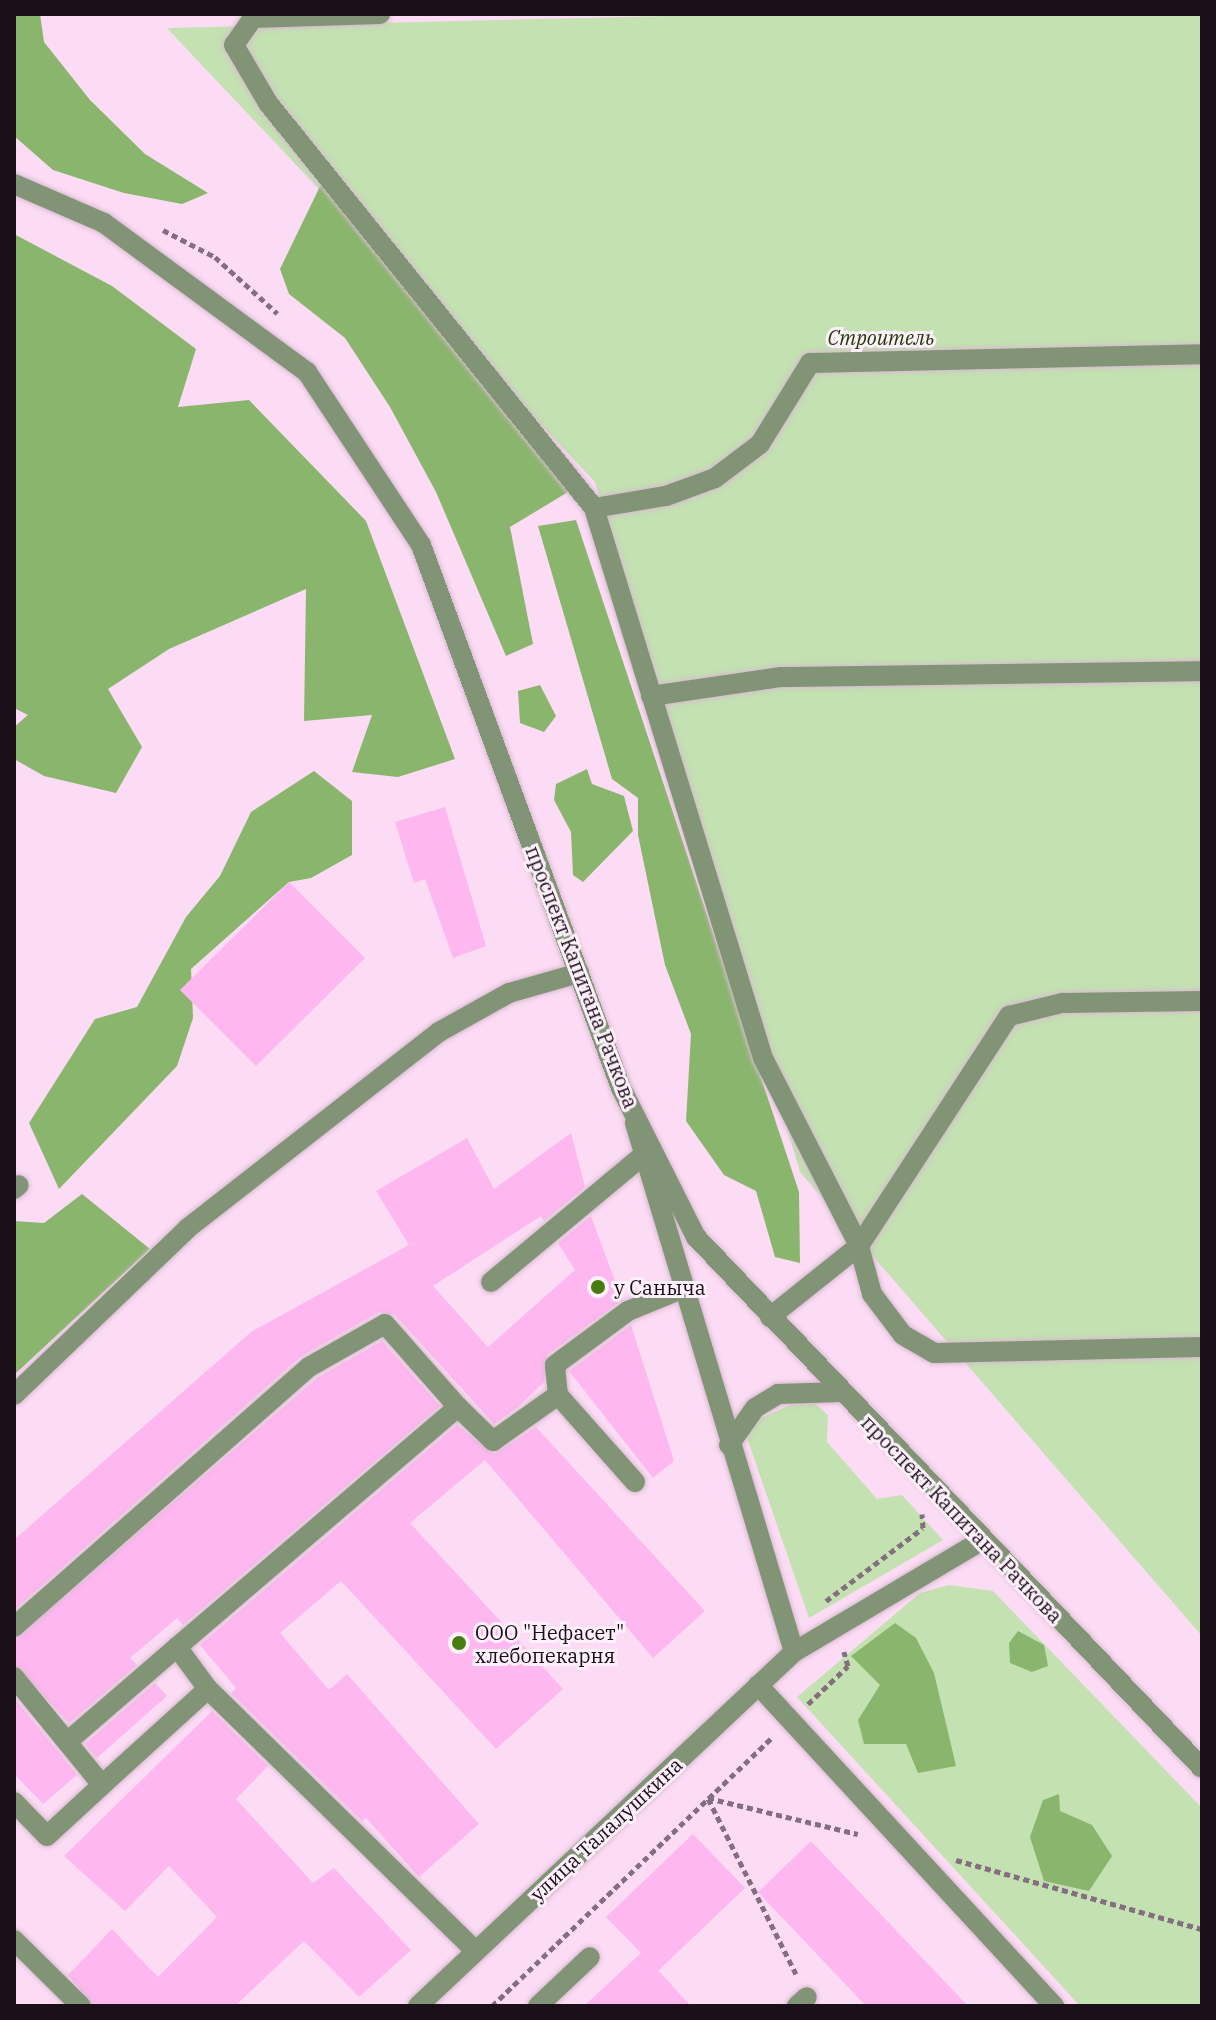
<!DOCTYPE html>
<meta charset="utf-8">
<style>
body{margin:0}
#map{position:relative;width:1216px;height:2020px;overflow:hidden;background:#fcdcf4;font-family:"IBM Plex Serif",serif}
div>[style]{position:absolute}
.green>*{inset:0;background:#c3e1b1}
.forest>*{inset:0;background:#8ab56d}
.building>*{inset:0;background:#feb7ef}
.path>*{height:5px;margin-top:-2.5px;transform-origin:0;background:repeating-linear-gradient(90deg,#846f7f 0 6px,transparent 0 10px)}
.roads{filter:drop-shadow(0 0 2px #d8bbd1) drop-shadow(0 0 2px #d8bbd1)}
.service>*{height:20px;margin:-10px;padding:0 10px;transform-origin:10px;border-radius:10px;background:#819476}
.minor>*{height:20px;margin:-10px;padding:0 10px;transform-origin:10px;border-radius:10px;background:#819476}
.tertiary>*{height:20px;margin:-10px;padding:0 10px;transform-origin:10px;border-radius:10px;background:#819476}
.dots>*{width:22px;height:22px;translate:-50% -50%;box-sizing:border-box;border:4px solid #fdf0fa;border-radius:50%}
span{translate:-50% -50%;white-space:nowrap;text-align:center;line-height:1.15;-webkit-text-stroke:6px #fdf0fa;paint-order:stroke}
.park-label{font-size:20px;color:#213c08;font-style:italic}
.street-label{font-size:20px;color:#1b1019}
.poi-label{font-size:20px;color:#1b1019}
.left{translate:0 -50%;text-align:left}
.frame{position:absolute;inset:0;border:16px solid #1b1019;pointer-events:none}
</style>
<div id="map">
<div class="green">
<div style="clip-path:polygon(754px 14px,1202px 14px,1202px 1636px,800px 1172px,595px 482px,167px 28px)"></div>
<div style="clip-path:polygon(808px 1397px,828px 1415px,827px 1442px,877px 1499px,902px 1495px,943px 1540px,809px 1618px,743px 1426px)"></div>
<div style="clip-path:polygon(949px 1585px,993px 1591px,1202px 1808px,1202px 2006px,1080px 2006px,797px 1697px,920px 1593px)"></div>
</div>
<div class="forest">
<div style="clip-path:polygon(14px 14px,40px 14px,44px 42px,90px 100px,145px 154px,208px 193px,182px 204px,124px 193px,53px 170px,14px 136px)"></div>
<div style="clip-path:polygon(325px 176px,573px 489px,510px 527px,533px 644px,506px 656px,436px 492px,390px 407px,345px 338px,289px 294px,280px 269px)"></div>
<div style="clip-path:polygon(14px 234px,112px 286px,196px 349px,178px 407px,249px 400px,366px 521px,455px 759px,398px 777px,352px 772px,372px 715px,304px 721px,306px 589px,169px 649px,108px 689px,142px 747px,116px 793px,44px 776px,14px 759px,14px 727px,28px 715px,14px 708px)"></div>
<div style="clip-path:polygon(576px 520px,799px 1192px,800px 1263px,775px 1257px,756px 1191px,724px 1175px,686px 1121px,691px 1034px,665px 965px,638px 835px,638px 798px,612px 779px,538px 526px)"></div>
<div style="clip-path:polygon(540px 685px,556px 716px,544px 732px,520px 723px,518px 691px)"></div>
<div style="clip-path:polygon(587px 769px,592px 784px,624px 796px,633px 831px,583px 882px,573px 875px,571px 832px,554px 800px,556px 784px)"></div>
<div style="clip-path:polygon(314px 771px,352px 801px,352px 855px,311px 878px,289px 882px,191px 969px,193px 1018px,177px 1066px,59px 1189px,29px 1123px,95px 1019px,137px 1007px,186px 917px,220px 876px,251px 812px)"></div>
<div style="clip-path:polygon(82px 1194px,150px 1249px,14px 1375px,14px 1221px,44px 1223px)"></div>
<div style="clip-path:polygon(895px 1623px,916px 1638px,934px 1673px,956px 1766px,918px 1773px,906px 1744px,864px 1744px,858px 1720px,880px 1685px,851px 1656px)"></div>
<div style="clip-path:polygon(1018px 1631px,1044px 1645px,1048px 1666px,1032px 1672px,1010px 1663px,1009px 1643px)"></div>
<div style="clip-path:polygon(1059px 1794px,1060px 1811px,1092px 1825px,1112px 1856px,1089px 1891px,1044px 1881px,1030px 1837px,1043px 1800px)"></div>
</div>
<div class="building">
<div style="clip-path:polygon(445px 807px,486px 946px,453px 958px,425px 879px,414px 883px,395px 822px)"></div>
<div style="clip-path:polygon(289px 882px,365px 958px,256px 1066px,180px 990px)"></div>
<div style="clip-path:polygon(571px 1133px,585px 1187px,544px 1221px,541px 1216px,433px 1286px,488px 1347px,575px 1270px,558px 1243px,591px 1216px,622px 1300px,547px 1355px,544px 1382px,518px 1407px,494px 1424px,395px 1315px,379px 1312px,300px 1357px,14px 1610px,14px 1540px,251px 1332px,409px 1245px,376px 1191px,467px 1138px,494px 1189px)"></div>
<div style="clip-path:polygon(631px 1325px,674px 1461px,653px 1478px,569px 1371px)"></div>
<div style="clip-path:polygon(382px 1341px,440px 1406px,183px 1625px,177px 1618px,130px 1658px,137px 1665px,69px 1723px,14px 1664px,14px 1640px,317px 1378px)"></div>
<div style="clip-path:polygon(457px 1425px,494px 1454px,536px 1427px,705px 1611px,653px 1658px,485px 1460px,410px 1523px,563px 1689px,496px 1749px,341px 1581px,280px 1633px,329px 1690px,347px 1674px,479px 1824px,419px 1877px,366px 1818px,362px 1821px,231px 1693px,236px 1688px,200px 1645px)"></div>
<div style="clip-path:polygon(155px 1683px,167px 1696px,97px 1758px,85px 1744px)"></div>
<div style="clip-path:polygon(14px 1698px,77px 1775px,43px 1804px,14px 1774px)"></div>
<div style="clip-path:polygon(212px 1711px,268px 1766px,236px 1799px,313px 1883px,334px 1868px,411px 1950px,359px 1997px,304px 1941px,235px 2006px,94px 2006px,68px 1975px,112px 1929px,158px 1977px,217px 1917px,169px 1866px,125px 1911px,64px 1856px)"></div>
<div style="clip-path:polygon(693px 1834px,745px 1888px,658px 1971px,652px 1964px,691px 2006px,584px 2006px,641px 1953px,606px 1917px)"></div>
<div style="clip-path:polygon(811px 1841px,968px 2006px,866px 2006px,758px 1892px)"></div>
</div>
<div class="path">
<div style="left:163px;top:230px;width:59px;rotate:27.4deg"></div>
<div style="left:215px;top:257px;width:84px;rotate:42.1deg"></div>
<div style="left:826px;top:1601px;width:121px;rotate:-37deg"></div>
<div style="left:923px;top:1528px;width:14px;rotate:-94deg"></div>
<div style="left:808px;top:1704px;width:55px;rotate:-43.5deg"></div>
<div style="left:848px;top:1666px;width:15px;rotate:-106deg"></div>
<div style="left:956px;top:1860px;width:255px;rotate:15.7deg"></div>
<div style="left:796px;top:1974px;width:197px;rotate:-116.6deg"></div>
<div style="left:708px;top:1798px;width:154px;rotate:13.5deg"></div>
<div style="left:492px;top:2006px;width:387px;rotate:-43.8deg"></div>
</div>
<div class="roads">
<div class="service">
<div style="left:380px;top:14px;width:127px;rotate:178.2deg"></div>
<div style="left:253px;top:18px;width:33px;rotate:125deg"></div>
<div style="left:234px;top:45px;width:67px;rotate:59.6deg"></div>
<div style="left:268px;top:103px;width:520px;rotate:51.17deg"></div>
<div style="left:594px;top:508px;width:575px;rotate:72.92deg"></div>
<div style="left:763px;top:1058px;width:211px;rotate:62.9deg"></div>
<div style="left:859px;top:1246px;width:50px;rotate:74.8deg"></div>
<div style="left:872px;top:1294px;width:51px;rotate:52.9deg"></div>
<div style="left:903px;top:1335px;width:36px;rotate:30deg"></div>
<div style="left:934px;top:1353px;width:268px;rotate:-1.3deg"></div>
<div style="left:594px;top:508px;width:73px;rotate:-9.5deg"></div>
<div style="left:666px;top:496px;width:52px;rotate:-20.2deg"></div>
<div style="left:715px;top:478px;width:56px;rotate:-37.1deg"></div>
<div style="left:760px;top:444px;width:95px;rotate:-58.3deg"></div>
<div style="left:810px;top:363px;width:392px;rotate:-1.3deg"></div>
<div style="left:651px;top:696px;width:132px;rotate:-8.3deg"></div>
<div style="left:782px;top:677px;width:420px;rotate:-0.8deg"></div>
<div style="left:14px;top:1189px;width:6px;rotate:-39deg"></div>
<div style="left:491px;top:1282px;width:197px;rotate:-39.8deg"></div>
<div style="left:770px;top:1317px;width:114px;rotate:-38.6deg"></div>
<div style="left:859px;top:1246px;width:275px;rotate:-56.9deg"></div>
<div style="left:1009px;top:1016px;width:55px;rotate:-13.8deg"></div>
<div style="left:1062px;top:1003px;width:140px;rotate:-0.8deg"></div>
<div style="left:14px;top:1395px;width:241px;rotate:-43.8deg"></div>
<div style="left:188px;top:1228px;width:318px;rotate:-38deg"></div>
<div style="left:439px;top:1032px;width:80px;rotate:-29.1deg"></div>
<div style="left:509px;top:993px;width:73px;rotate:-15.9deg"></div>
<div style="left:458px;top:1407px;width:49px;rotate:44.2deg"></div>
<div style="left:493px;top:1441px;width:80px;rotate:-35.3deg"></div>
<div style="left:635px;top:1482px;width:116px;rotate:-131.5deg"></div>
<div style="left:558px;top:1395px;width:30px;rotate:-96deg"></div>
<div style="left:555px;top:1365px;width:91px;rotate:-36.5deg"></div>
<div style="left:628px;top:1311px;width:58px;rotate:-22.2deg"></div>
<div style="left:14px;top:1627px;width:393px;rotate:-41.4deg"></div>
<div style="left:309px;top:1367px;width:87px;rotate:-29.5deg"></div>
<div style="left:385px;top:1324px;width:111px;rotate:48.7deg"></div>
<div style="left:458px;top:1407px;width:370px;rotate:139.5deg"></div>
<div style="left:177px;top:1647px;width:52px;rotate:53.6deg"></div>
<div style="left:208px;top:1689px;width:375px;rotate:44.4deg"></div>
<div style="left:14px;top:1677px;width:139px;rotate:50.8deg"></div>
<div style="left:102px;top:1785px;width:143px;rotate:-42.2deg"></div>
<div style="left:758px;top:1685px;width:437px;rotate:47.3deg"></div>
<div style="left:67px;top:1742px;width:145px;rotate:-40.8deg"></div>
<div style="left:14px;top:1802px;width:47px;rotate:45.9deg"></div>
<div style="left:47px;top:1836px;width:75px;rotate:-42.8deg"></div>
<div style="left:14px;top:1940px;width:94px;rotate:44.6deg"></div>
<div style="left:538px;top:2006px;width:71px;rotate:-43.3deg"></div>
<div style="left:797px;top:2006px;width:13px;rotate:-42deg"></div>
</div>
<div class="minor">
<div style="left:635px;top:1123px;width:552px;rotate:73.27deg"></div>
<div style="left:729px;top:1445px;width:45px;rotate:-54.9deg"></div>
<div style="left:755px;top:1408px;width:27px;rotate:-31deg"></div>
<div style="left:778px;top:1394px;width:64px;rotate:-1.8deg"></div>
<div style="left:418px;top:2006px;width:516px;rotate:-43.27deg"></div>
<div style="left:794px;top:1652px;width:217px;rotate:-30.7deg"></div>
</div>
<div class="tertiary">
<div style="left:14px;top:184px;width:98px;rotate:23.4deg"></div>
<div style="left:104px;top:223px;width:252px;rotate:36.3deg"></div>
<div style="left:307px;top:372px;width:207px;rotate:56.6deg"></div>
<div style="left:421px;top:545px;width:579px;rotate:69.78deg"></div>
<div style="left:621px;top:1088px;width:167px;rotate:63.3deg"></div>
<div style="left:696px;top:1237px;width:733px;rotate:46.38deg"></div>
</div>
</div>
<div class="dots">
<div style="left:598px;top:1287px;background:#477c0e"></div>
<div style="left:459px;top:1643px;background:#477c0e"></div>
</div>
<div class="park-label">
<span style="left:881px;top:337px">Строитель</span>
</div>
<div class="street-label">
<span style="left:582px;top:977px;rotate:69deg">проспект Капитана Рачкова</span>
<span style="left:962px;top:1519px;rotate:46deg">проспект Капитана Рачкова</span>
<span style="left:606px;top:1829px;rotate:-43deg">улица Талалушкина</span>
</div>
<div class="poi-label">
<span class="left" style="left:614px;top:1287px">у Саныча</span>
<span class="left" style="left:475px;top:1644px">ООО "Нефасет"<br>хлебопекарня</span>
</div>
<div class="frame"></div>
</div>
